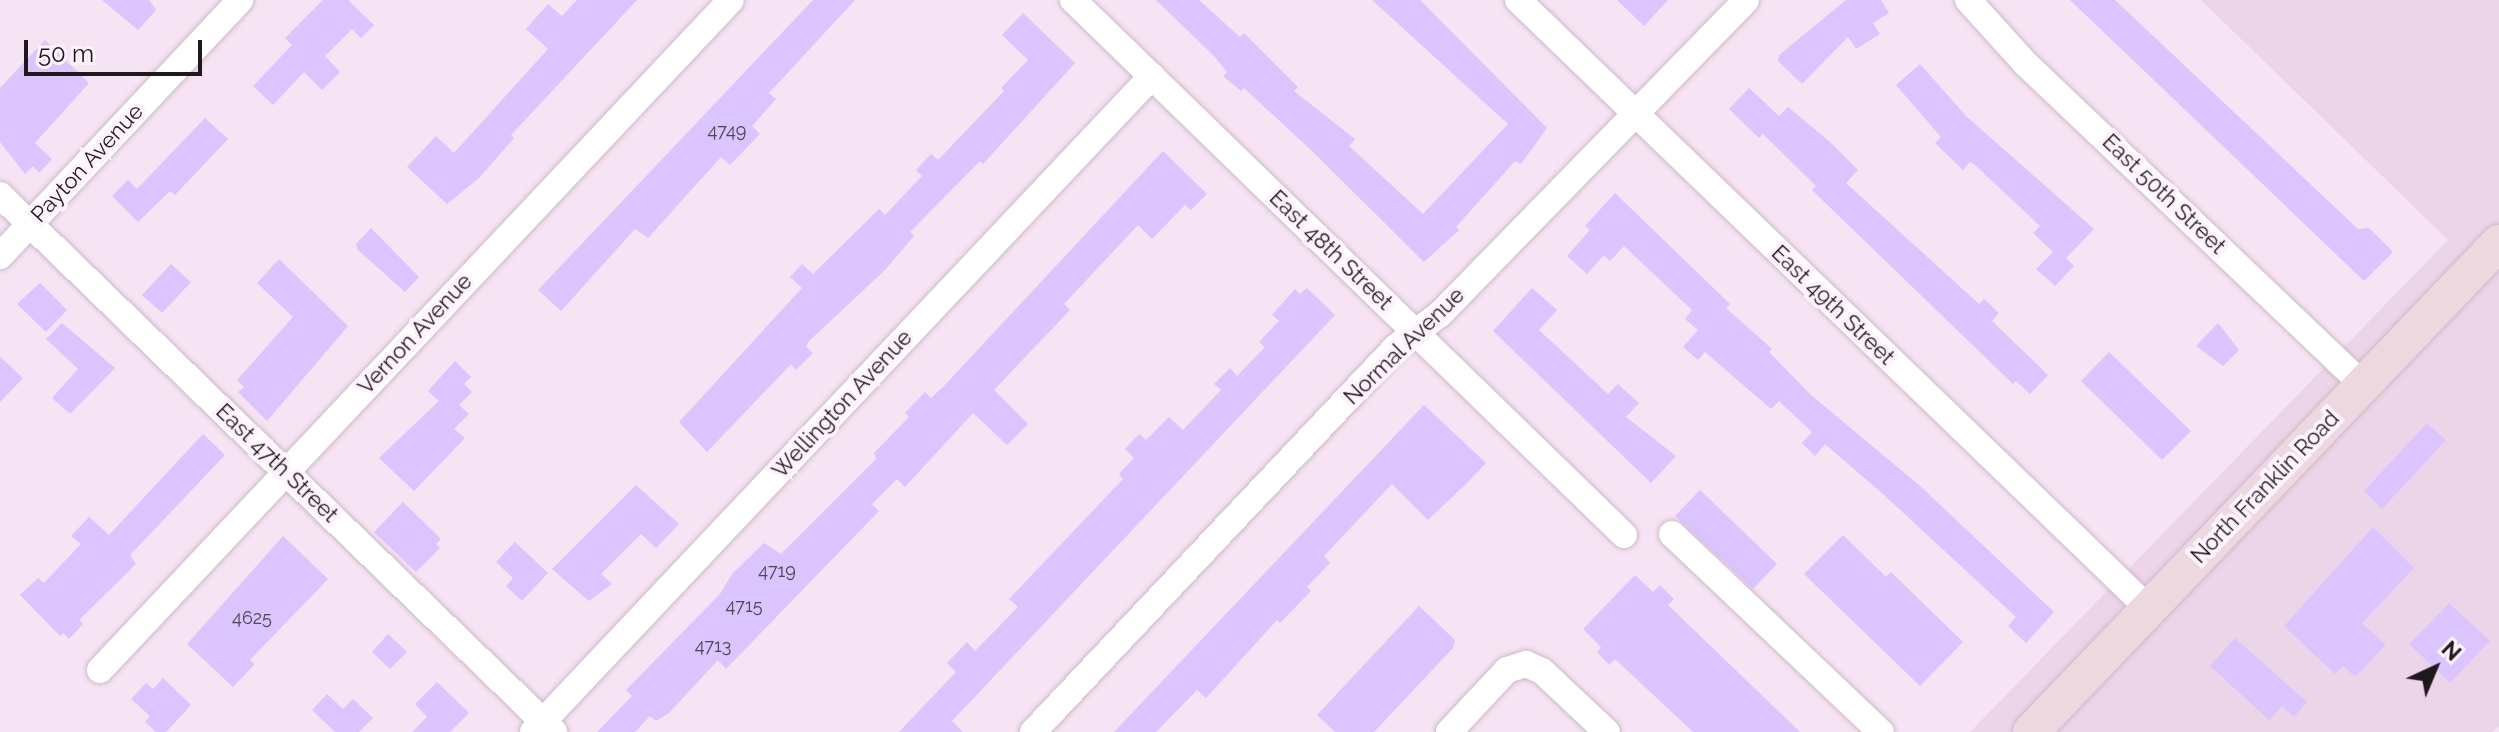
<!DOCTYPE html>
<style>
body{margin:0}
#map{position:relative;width:2499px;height:732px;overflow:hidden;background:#f6e3f3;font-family:Raleway,sans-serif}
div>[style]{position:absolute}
.built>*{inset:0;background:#edd5e9}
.building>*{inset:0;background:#dcc4fe}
.roads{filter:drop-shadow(0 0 2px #ccbac9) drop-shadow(0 0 2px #ccbac9)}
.minor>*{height:26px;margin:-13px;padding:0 13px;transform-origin:13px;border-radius:13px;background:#fff}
.secondary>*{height:36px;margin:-18px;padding:0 18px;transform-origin:18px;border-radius:18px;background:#eed8df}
span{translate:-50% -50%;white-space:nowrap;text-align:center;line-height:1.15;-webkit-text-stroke:8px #fef3fc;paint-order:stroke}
.number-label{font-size:18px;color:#4e4456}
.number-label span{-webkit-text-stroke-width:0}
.street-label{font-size:22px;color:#1f191e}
.north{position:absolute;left:2395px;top:628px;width:80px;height:80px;-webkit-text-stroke:6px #fef3fc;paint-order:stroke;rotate:44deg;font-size:22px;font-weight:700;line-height:32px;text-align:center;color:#1f191e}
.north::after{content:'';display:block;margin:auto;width:28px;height:36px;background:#1f191e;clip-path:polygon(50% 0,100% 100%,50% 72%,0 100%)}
.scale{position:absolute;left:24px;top:40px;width:178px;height:36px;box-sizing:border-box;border:4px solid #1f191e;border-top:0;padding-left:10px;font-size:24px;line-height:28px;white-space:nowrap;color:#1f191e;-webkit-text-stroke:6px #fef3fc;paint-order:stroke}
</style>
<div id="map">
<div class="built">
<div style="clip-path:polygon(2201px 0,2499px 0,2499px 726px,2493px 732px,1970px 732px,2448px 240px)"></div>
</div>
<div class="building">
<div style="clip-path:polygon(102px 0,149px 0,156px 10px,138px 30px)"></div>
<div style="clip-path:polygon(323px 0,348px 0,374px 25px,361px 38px,352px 29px,325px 56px,340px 72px,322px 90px,304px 72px,273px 105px,253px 86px,292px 45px,285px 38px)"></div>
<div style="clip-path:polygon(577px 0,637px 0,511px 135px,514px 138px,479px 178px,447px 204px,407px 167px,436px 136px,454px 153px,548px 49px,526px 29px,548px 4px,562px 16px)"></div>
<div style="clip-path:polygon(813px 0,855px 0,769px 93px,776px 99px,752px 126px,760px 134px,730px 165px,721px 157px,648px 238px,635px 229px,561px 311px,538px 290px)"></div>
<div style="clip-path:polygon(1156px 0,1199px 0,1240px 37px,1244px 33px,1298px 87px,1294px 91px,1355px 139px,1349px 146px,1423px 214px,1508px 124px,1372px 0,1420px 0,1547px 128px,1521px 164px,1515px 161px,1456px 227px,1459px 230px,1424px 262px,1312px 151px,1244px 88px,1241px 91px,1223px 76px,1227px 72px,1215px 57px)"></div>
<div style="clip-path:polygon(1617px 0,1668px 0,1644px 26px)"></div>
<div style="clip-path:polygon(1846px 0,1881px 0,1889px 13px,1873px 23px,1880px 34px,1856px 49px,1848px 37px,1802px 84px,1778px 61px,1779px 55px)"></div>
<div style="clip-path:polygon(2070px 0,2115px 0,2358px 229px,2369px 228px,2393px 252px,2364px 281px)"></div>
<div style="clip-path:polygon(1023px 13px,1075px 63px,983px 164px,980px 161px,910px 232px,914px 236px,885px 270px,809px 341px,806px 347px,813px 353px,796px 370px,791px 364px,707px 452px,679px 422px,802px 288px,790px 277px,802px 264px,813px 274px,879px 209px,885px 215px,922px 176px,916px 170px,931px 154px,938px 160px,1004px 91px,1001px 88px,1028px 60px,1002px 35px)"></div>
<div style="clip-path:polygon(45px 40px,89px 83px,35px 143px,52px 159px,39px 173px,33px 166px,25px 174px,0 142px,0 88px)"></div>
<div style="clip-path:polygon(1920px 64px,1966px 116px,2094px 229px,2066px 258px,2074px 266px,2055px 286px,2036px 269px,2053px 252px,2033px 233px,2040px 226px,1975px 165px,1970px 162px,1963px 170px,1935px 143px,1941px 137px,1896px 85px)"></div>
<div style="clip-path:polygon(1749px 88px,1779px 116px,1788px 107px,1830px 142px,1858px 170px,1846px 183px,1979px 304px,1984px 299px,1999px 313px,1992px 321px,2048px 375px,2030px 394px,2016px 381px,2013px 384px,1842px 219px,1812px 190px,1816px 186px,1763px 134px,1759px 138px,1729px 109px)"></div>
<div style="clip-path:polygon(205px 118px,228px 139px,175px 195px,170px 191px,138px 222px,112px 196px,128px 180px,137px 189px)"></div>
<div style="clip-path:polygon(1163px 151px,1207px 194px,1191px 210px,1185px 205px,1152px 239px,1138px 225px,1064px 304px,1070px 310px,994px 390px,1028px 424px,1007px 445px,973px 413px,905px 487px,897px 479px,872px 504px,879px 511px,726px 669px,718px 660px,669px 713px,656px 721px,650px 716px,635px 732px,597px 732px,632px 696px,626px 690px,720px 594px,732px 574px,764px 543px,781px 554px,876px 459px,874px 453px,909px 417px,905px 413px,925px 392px,931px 398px,943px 387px)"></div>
<div style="clip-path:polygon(1615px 193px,1730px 304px,1726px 308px,1772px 349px,1769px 352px,1811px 395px,1920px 486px,2054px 612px,2026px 643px,2008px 626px,2016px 617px,1883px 494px,1825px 444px,1815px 456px,1802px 443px,1812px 432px,1779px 401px,1771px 409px,1705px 352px,1698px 360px,1683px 347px,1698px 330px,1685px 319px,1692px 310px,1624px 246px,1610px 261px,1604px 255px,1587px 274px,1567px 256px,1590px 230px,1585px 226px)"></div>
<div style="clip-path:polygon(371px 228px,419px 277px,405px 292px,358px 250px,356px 244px)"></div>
<div style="clip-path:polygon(279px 259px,348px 326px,267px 421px,238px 392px,244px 387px,237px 380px,293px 317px,257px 283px)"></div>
<div style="clip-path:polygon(171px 264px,191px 282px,162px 313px,142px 295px)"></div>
<div style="clip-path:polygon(40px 283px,67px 310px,46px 332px,17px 304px)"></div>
<div style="clip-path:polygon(1307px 288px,1335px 315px,952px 721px,963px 732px,899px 732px,956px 672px,947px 663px,967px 642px,975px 651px,1018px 607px,1009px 599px,1123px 479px,1119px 474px,1134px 458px,1125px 449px,1139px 434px,1146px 440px,1169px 417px,1183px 430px,1221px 390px,1214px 384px,1230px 368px,1237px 376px,1265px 347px,1259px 342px,1279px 321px,1272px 315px,1295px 289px,1300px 294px)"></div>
<div style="clip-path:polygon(1532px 288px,1557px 310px,1539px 330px,1608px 394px,1618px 384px,1639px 403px,1626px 417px,1676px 456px,1651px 483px,1493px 331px)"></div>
<div style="clip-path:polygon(62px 323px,115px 368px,70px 414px,52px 398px,78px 369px,46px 339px)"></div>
<div style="clip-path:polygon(2218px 323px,2239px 350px,2223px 366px,2196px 346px)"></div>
<div style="clip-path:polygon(2109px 352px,2191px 431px,2162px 460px,2081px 381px)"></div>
<div style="clip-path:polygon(0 357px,23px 378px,0 402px)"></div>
<div style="clip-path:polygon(455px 361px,471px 377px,464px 384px,472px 392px,459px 405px,469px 414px,454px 429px,465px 438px,414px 491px,379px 458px,439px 401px,428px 391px)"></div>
<div style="clip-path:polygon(1424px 405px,1486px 463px,1469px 481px,1428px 520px,1392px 484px,1324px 556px,1330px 563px,1307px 587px,1311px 591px,1280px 623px,1277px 620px,1206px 698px,1197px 690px,1156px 732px,1114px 732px)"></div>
<div style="clip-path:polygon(2427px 423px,2446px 440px,2382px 509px,2364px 491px)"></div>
<div style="clip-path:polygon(203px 434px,225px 455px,130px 555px,136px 564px,79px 620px,83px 624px,69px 639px,63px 633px,60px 636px,20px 595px,38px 578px,44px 583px,81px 544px,71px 536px,89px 517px,109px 535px)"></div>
<div style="clip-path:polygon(636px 485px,679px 524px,656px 548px,641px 534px,601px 574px,612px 584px,589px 601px,552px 569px)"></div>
<div style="clip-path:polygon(1700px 490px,1777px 564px,1753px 589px,1675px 516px)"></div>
<div style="clip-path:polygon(403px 502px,441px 539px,436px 544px,440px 548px,416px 572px,374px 532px)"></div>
<div style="clip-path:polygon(2373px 527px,2414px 568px,2362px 623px,2386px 645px,2355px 677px,2343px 666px,2335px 674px,2284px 626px)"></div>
<div style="clip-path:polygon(1843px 535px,1886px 577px,1891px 572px,1963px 642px,1920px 686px,1804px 574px)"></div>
<div style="clip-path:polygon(283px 536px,328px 579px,250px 660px,255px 664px,233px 687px,187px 644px)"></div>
<div style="clip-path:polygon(515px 542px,548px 573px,522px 601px,506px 586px,513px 578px,496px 562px)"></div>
<div style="clip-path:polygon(1635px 575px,1653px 592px,1660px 585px,1674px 599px,1668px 605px,1800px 732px,1693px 732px,1615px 659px,1609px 665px,1597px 652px,1601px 647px,1583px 629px)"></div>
<div style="clip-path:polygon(2449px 603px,2490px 641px,2450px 683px,2409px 644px)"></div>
<div style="clip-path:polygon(1419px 606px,1455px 640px,1453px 648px,1374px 732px,1335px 732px,1317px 715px)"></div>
<div style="clip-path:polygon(388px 634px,407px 652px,390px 669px,372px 652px)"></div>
<div style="clip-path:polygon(2235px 638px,2307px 702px,2294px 717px,2282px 706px,2269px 720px,2210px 666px)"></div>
<div style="clip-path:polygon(163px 678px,191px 705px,166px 732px,156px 732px,145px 722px,150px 716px,131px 699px,146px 683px,153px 689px)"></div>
<div style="clip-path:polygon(437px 682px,469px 713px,450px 732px,412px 732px,427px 717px,415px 704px)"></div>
<div style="clip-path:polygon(327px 694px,343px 709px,353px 699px,373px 718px,359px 732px,335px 732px,312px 710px)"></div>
</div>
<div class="roads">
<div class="minor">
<div style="left:1073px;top:0;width:768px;rotate:44.16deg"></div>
<div style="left:1518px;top:0;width:876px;rotate:43.98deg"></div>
<div style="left:1968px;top:0;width:85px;rotate:47.9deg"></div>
<div style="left:2025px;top:63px;width:467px;rotate:43.6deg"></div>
<div style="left:0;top:195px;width:772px;rotate:44.11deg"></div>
<div style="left:0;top:256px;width:351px;rotate:-46.8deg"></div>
<div style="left:1672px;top:534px;width:288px;rotate:43.5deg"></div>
<div style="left:100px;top:670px;width:920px;rotate:-46.72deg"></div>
<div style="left:533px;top:732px;width:902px;rotate:-46.66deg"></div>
<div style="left:1033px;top:732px;width:529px;rotate:-46.68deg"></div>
<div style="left:1396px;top:347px;width:55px;rotate:-36.9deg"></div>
<div style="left:1440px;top:314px;width:438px;rotate:-45.7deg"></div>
<div style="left:1449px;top:732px;width:85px;rotate:-46.9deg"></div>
<div style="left:1507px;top:670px;width:20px;rotate:-18deg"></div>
<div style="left:1526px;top:664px;width:17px;rotate:24deg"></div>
<div style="left:1542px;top:671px;width:89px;rotate:43.2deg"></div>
</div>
<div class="secondary">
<div style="left:2031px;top:732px;width:677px;rotate:-46.26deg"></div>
</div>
</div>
<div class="number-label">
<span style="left:727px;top:131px">4749</span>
<span style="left:777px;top:571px">4719</span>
<span style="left:744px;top:606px">4715</span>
<span style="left:252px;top:618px">4625</span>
<span style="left:713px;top:646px">4713</span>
</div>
<div class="street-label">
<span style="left:87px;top:163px;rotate:-47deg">Payton Avenue</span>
<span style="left:2164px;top:194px;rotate:44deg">East 50th Street</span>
<span style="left:1331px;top:250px;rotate:44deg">East 48th Street</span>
<span style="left:1833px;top:305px;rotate:44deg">East 49th Street</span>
<span style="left:415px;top:334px;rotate:-47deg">Vernon Avenue</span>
<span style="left:1404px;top:346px;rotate:-44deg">Normal Avenue</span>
<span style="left:842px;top:404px;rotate:-47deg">Wellington Avenue</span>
<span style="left:277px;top:463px;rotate:44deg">East 47th Street</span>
<span style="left:2265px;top:487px;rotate:-46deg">North Franklin Road</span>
</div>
<div class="north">N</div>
<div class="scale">50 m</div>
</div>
